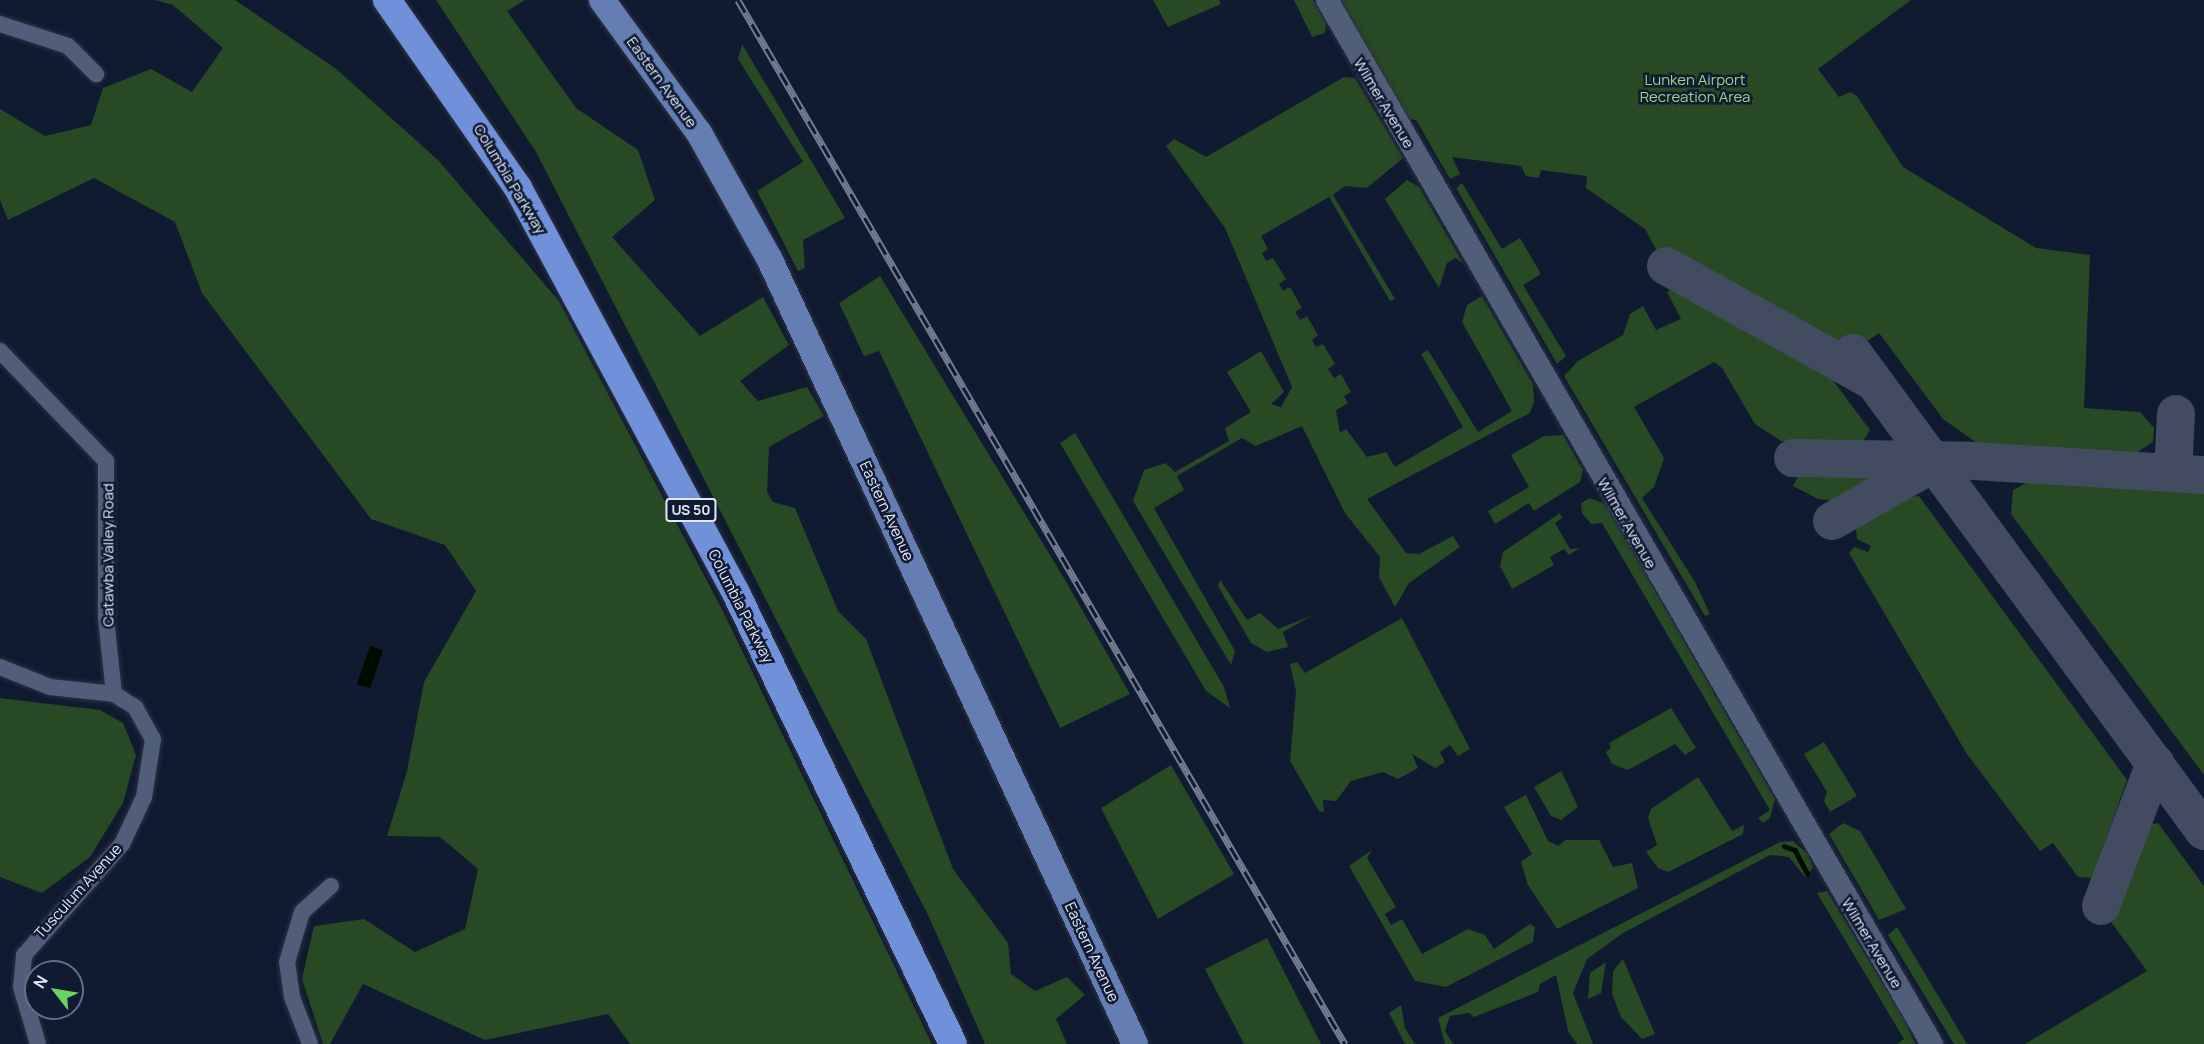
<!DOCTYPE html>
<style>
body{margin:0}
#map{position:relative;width:2204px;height:1044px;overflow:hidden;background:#101a30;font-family:Manrope,sans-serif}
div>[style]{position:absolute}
.green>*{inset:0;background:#274924}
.water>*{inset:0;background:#000b00}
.stream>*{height:4.5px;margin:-2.25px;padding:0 2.25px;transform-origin:2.25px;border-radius:2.25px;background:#000b00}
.taxiway>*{height:38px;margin:-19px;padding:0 19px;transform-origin:19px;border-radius:19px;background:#424b60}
.roads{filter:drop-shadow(0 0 2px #2e3244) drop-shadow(0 0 2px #2e3244)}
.street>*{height:16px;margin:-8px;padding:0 8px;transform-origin:8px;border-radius:8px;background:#515e79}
.secondary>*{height:22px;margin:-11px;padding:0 11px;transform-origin:11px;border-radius:11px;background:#515e79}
.primary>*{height:26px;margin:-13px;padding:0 13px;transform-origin:13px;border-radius:13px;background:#647db3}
.highway>*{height:28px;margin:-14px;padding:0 14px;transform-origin:14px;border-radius:14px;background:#7091da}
.rail>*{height:7px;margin-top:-3.5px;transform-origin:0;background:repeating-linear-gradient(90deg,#101a30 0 14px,#737c8f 0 28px);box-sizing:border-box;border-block:2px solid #737c8f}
span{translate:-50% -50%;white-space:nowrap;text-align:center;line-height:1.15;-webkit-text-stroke:5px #101a30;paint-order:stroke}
.shield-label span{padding:2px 4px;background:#101a30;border:2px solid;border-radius:4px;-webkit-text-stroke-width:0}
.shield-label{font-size:14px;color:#e2e9fa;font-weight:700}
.park-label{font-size:15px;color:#90da88}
.street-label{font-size:15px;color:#e2e9fa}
.north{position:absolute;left:24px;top:960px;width:60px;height:60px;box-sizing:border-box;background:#101a30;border:2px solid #646d81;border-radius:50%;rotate:301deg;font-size:16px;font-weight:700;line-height:24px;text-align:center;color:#e2e9fa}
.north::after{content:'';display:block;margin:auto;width:21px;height:27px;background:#6bd362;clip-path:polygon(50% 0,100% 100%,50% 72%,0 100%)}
</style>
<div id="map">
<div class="green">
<div style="clip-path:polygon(155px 0,235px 0,335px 68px,438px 160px,559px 301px,722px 609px,932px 1044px,630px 1044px,608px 1014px,485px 1040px,363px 984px,330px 1044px,323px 1044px,302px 979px,314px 926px,364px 919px,415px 952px,465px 929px,478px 869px,440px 837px,387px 836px,407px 771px,424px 682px,476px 591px,445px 545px,371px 519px,202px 293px,175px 222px,94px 178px,8px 220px,0 200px,0 109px,45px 136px,91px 125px,103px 88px,151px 69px,192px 92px,223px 48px,173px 5px)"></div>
<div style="clip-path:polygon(436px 0,525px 0,507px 11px,576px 108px,638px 150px,655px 200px,612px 237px,700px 336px,763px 297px,789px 345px,740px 381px,758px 401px,807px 387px,824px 416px,769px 447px,767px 492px,773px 502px,795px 508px,838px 611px,866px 639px,953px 869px,1008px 943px,1011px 974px,1035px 991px,1067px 977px,1085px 995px,1056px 1019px,1067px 1044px,985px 1044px,929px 917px,536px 152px)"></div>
<div style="clip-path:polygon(1153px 0,1219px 0,1221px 4px,1168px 27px)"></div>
<div style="clip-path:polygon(1294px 0,1313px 0,1326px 23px,1325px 33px,1312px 37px)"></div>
<div style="clip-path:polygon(1334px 0,1911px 0,1818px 69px,1839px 97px,1850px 92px,1857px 96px,1903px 167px,2036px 248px,2090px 255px,2084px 408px,2140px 412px,2154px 428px,2153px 442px,2133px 455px,1977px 443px,1943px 419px,1879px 333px,1841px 359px,1660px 257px,1645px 229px,1586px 188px,1587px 176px,1541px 170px,1539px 178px,1526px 176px,1521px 166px,1452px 157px,1460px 174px,1450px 179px,1416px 120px,1403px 118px)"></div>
<div style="clip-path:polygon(742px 44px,845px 218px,803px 240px,805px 268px,798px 271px,757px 191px,803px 162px,738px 59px)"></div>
<div style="clip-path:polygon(1344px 77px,1355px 78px,1403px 158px,1367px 188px,1345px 186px,1333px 195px,1395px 299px,1390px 301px,1329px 197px,1261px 236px,1268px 249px,1262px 253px,1266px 261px,1273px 258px,1286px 279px,1279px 284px,1283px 291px,1290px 287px,1302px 308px,1295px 312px,1300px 320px,1307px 316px,1318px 335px,1312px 340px,1316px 347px,1323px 344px,1335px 364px,1328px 369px,1334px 378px,1341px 374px,1351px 392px,1344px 396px,1348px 403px,1336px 410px,1340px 433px,1346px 429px,1367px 457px,1386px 452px,1395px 467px,1463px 427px,1421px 354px,1428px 350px,1478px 432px,1512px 411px,1462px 322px,1467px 305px,1482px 296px,1533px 384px,1534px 402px,1530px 413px,1367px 499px,1406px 553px,1419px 554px,1453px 536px,1460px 547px,1409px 583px,1395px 607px,1379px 577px,1380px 557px,1345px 513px,1302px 426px,1256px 446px,1242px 438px,1177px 476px,1184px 490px,1154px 508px,1235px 651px,1231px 665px,1133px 501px,1144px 470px,1166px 463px,1175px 472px,1229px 441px,1225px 428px,1251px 412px,1227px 372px,1261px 351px,1284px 392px,1271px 404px,1281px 407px,1292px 387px,1225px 228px,1166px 146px,1174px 139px,1206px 157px)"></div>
<div style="clip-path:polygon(1407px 180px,1419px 187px,1463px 263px,1455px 258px,1447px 263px,1439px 288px,1385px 199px)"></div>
<div style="clip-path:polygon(1462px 183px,1502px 249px,1520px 238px,1541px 274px,1523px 285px,1566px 356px,1557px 364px,1456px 188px)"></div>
<div style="clip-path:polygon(880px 276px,1064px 578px,1130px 694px,1060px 728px,879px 351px,864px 356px,839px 303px)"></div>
<div style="clip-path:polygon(1678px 286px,1826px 371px,1870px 430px,1860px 446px,1781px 441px,1755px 424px,1722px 368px,1714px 362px,1634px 407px,1664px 458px,1654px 487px,1642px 498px,1695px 582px,1710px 614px,1705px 616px,1564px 376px,1578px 361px,1623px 335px,1630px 314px,1643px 306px,1656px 330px,1681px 319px,1667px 292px)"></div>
<div style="clip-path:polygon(1075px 433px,1224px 687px,1230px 708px,1206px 691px,1060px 443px)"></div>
<div style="clip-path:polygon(1563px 435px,1583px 470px,1580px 482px,1534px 511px,1529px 503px,1495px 524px,1488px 511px,1529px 487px,1511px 455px,1544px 436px)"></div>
<div style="clip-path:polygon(1816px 466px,1867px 468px,1875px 483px,1843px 501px,1818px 499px,1793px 486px,1799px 474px)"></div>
<div style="clip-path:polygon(2028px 482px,2204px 491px,2204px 775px,2011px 514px,2013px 490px)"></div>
<div style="clip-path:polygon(1919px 496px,2127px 780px,2092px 878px,2078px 877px,2053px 843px,2040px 851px,1967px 754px,1849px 553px,1854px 547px,1868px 552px,1871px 546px,1857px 539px,1855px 520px,1891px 499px)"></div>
<div style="clip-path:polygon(1590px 498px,1605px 504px,1775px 799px,1770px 818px,1763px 823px,1758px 818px,1770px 810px,1602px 523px,1591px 524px,1582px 513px,1581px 503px)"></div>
<div style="clip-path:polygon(1560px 513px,1562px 518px,1555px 523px,1570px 549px,1580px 548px,1569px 555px,1564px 549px,1550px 557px,1554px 565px,1512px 589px,1500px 566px,1503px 552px)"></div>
<div style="clip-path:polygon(1220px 580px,1247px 620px,1260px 613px,1278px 629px,1313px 615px,1283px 632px,1288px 647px,1267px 652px,1251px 643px,1218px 586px)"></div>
<div style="clip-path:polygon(1402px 618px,1470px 749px,1458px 756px,1450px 745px,1440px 752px,1445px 762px,1435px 768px,1412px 754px,1418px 768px,1398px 779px,1383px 772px,1351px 781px,1336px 801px,1323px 800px,1324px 812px,1319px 811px,1290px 761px,1296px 691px,1290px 664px,1297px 662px,1305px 673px)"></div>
<div style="clip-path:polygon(0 698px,100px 710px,123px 723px,136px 755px,123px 803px,90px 857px,42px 893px,0 877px)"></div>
<div style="clip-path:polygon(1671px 708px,1696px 748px,1685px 755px,1675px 744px,1628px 770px,1612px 764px,1606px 752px,1611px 748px,1609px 743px)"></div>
<div style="clip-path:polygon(1824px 742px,1857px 796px,1830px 812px,1824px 801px,1827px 792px,1804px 754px)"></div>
<div style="clip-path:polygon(1171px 765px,1234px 874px,1158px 919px,1101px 808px)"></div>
<div style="clip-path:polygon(1561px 771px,1578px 807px,1561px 820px,1551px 816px,1534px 787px)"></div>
<div style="clip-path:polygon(1698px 777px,1732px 831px,1744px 825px,1743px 834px,1668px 872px,1658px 868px,1646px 852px,1657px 845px,1648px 818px,1651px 809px)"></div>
<div style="clip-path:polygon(1526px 795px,1548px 841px,1558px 846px,1565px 840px,1599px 840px,1613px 867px,1632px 863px,1638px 888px,1557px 929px,1528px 885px,1521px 862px,1532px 854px,1504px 807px)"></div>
<div style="clip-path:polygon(1843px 823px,1860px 831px,1906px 909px,1879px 920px,1829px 834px)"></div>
<div style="clip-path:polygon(2158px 823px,2204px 886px,2204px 1044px,2025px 1044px,2147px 971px,2111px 922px,2147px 825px)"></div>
<div style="clip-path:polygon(1793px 841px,1808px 854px,1813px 868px,1805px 877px,1789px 857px,1770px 855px,1623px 933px,1587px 959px,1573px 993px,1593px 1044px,1577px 1044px,1568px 1031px,1556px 975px,1540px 984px,1538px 992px,1474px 1017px,1469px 1013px,1450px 1016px,1445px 1031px,1453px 1044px,1445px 1044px,1438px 1018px,1780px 842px)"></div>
<div style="clip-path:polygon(1372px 850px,1367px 858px,1396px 907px,1385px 914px,1391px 925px,1402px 919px,1422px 954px,1468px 929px,1485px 935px,1494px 949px,1530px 924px,1535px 927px,1533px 942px,1446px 987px,1415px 981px,1349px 866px)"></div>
<div style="clip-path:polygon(1827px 891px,1904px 1019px,1915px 1044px,1897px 1044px,1904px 1039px,1817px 893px)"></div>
<div style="clip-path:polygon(1897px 927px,1900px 932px,1967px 1044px,1954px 1044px,1888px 935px)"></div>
<div style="clip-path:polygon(1267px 938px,1321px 1044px,1244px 1044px,1205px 969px)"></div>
<div style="clip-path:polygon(1623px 959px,1655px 1034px,1642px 1039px,1621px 1017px,1612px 994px,1613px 971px)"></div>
<div style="clip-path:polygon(1606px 962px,1601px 993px,1588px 999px,1590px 973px)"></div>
<div style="clip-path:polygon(1401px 1005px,1405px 1028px,1415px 1044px,1405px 1044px,1389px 1013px)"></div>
</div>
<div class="water">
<div style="clip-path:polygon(370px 646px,383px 650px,370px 688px,357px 684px)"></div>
</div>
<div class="stream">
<div style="left:1784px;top:846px;width:12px;rotate:20deg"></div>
<div style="left:1795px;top:850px;width:27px;rotate:62deg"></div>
</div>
<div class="taxiway">
<div style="left:1666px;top:266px;width:235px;rotate:29.1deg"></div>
<div style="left:1853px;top:353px;width:593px;rotate:53.71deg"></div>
<div style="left:1793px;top:458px;width:181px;rotate:0.9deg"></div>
<div style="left:1974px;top:461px;width:230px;rotate:3.5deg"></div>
<div style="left:2173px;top:473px;width:59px;rotate:-87.1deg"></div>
<div style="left:1832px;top:521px;width:117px;rotate:-29.6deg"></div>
<div style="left:2101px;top:906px;width:153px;rotate:-69.3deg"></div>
</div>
<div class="roads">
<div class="street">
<div style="left:0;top:24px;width:71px;rotate:17.9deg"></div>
<div style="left:68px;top:46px;width:40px;rotate:45deg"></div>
<div style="left:0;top:351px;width:153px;rotate:46.1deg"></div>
<div style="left:106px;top:461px;width:157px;rotate:90deg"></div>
<div style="left:106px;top:618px;width:76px;rotate:84deg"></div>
<div style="left:0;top:667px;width:54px;rotate:21.8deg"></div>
<div style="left:50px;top:687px;width:64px;rotate:6.2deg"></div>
<div style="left:114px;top:694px;width:25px;rotate:32deg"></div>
<div style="left:135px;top:707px;width:37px;rotate:61deg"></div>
<div style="left:153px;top:739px;width:59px;rotate:98.8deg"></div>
<div style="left:144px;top:797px;width:52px;rotate:115.1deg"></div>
<div style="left:122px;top:844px;width:148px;rotate:131.4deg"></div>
<div style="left:24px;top:955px;width:32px;rotate:95deg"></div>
<div style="left:21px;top:987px;width:59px;rotate:73.4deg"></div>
<div style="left:310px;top:1044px;width:50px;rotate:-111deg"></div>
<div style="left:292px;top:997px;width:35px;rotate:-98deg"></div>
<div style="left:287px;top:962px;width:52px;rotate:-73.3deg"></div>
<div style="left:302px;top:912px;width:39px;rotate:-42deg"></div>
</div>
<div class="secondary">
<div style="left:1327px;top:0;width:1207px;rotate:59.91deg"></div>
</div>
<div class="primary">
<div style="left:602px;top:0;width:165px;rotate:53.9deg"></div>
<div style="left:699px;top:133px;width:143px;rotate:60.8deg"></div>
<div style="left:769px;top:258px;width:867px;rotate:65.03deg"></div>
</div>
<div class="highway">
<div style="left:387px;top:0;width:229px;rotate:55.1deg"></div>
<div style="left:518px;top:188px;width:460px;rotate:61.7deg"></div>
<div style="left:736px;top:593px;width:500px;rotate:64.31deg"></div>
</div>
</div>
<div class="rail">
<div style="left:738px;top:0;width:1208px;rotate:59.83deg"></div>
</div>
<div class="shield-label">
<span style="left:691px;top:510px">US 50</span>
</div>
<div class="park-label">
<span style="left:1695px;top:88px">Lunken Airport<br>Recreation Area</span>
</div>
<div class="street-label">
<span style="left:662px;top:82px;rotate:54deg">Eastern Avenue</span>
<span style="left:1384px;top:103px;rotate:59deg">Wilmer Avenue</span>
<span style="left:510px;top:179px;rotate:59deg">Columbia Parkway</span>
<span style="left:887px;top:511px;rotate:65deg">Eastern Avenue</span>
<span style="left:1627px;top:523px;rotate:60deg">Wilmer Avenue</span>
<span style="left:108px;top:555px;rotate:-90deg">Catawba Valley Road</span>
<span style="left:741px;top:606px;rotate:63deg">Columbia Parkway</span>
<span style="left:78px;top:891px;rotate:-48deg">Tusculum Avenue</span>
<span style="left:1872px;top:943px;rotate:59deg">Wilmer Avenue</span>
<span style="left:1092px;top:952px;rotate:65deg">Eastern Avenue</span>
</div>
<div class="north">N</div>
</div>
